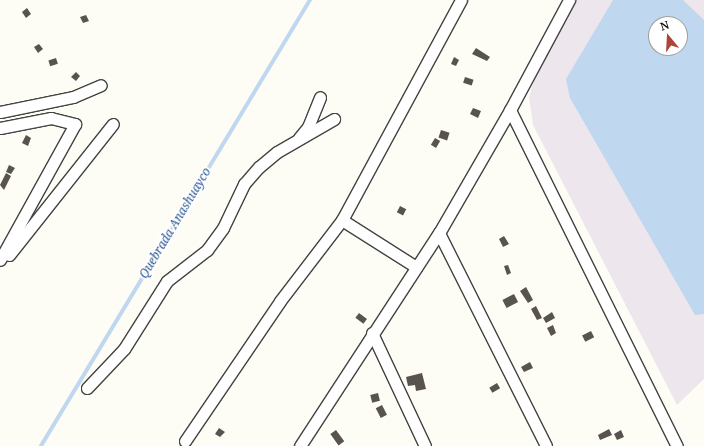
<!DOCTYPE html>
<html>
<head>
<meta charset="utf-8">
<style>
	body { margin:0 }
	#map { position:relative; width:704px; height:446px; overflow:hidden; background:#fefdf5; font-family:"Noto Serif",serif }
	div>[style] { position:absolute }
	[style*='--x'] { left:calc(var(--x)*1px); top:calc(var(--y)*1px); width:calc(var(--w)*1px); rotate:calc(var(--a)*1deg) }
	.industrial>* { inset:0; background:#ede6ed }
	.water>* { inset:0; background:#bfd7ef }
	.stream>* { height:3.5px; margin:-1.75px; padding:0 1.75px; transform-origin:1.75px; border-radius:1.75px; background:#bfd7ef }
	.building>* { inset:0; background:#58534e; transform-origin:0 0 }
	.roads { filter:drop-shadow(1px 0 #434343) drop-shadow(-1px 0 #434343) drop-shadow(0 1px #434343) drop-shadow(0 -1px #434343) }
	.minor>* { height:11px; margin:-5.5px; padding:0 5.5px; transform-origin:5.5px; border-radius:5.5px; background:#fff }
	span { translate:-50% -50%; white-space:nowrap; text-align:center; line-height:1.15; -webkit-text-stroke:4px #fff; paint-order:stroke }
	.water-label { font-size:12px; color:#285694; font-style:italic }
	.north { position:absolute; left:648px; top:16px; width:40px; height:40px; box-sizing:border-box; background:#fff; border:1px solid #9f9f9f; border-radius:50%; rotate:342deg; font-size:11px; font-weight:700; line-height:16px; text-align:center; color:#101010 }
	.north::after { content:''; display:block; margin:auto; width:14px; height:18px; background:#b04338; clip-path:polygon(50% 0,100% 100%,50% 72%,0 100%) }
</style>
</head>
<body>
<div id="map">
	<div class="industrial">
		<i style="clip-path:polygon(evenodd,577px 0,704px 0,704px 379px,677px 405px,533px 125px,529px 97px,535px 77px,577px 0,656px 24px,680px 24px,680px 48px,656px 48px,656px 24px)"></i>
	</div>
	<div class="water">
		<i style="clip-path:polygon(evenodd,613px 0,683px 0,704px 20px,704px 314px,695px 315px,570px 98px,566px 79px,613px 0,656px 24px,680px 24px,680px 48px,656px 48px,656px 24px)"></i>
	</div>
	<div class="stream">
		<i style="--x:41;--y:446;--w:521;--a:-58.9"></i>
	</div>
	<div class="building">
		<i style="clip-path:polygon(27px 8px,31px 14px,26px 18px,22px 12px)"></i>
		<i style="clip-path:polygon(86px 15px,89px 21px,83px 23px,80px 17px)"></i>
		<i style="clip-path:polygon(39px 44px,43px 49px,38px 53px,34px 47px)"></i>
		<i style="clip-path:polygon(476px 48px,490px 57px,487px 61px,472px 54px)"></i>
		<i style="clip-path:polygon(454px 57px,459px 60px,456px 66px,451px 64px)"></i>
		<i style="left:56px;top:58px;width:6px;height:8px;rotate:72deg"></i>
		<i style="clip-path:polygon(76px 72px,80px 76px,76px 81px,71px 77px)"></i>
		<i style="left:465px;top:77px;width:9px;height:6px;rotate:18deg"></i>
		<i style="clip-path:polygon(473px 108px,481px 111px,478px 118px,470px 114px)"></i>
		<i style="left:441px;top:130px;width:9px;height:8px;rotate:18deg"></i>
		<i style="clip-path:polygon(26px 135px,31px 138px,28px 146px,22px 143px)"></i>
		<i style="left:435px;top:138px;width:6px;height:8px;rotate:31deg"></i>
		<i style="clip-path:polygon(9px 165px,15px 168px,11px 174px,6px 172px)"></i>
		<i style="clip-path:polygon(6px 173px,11px 176px,4px 190px,0 185px)"></i>
		<i style="left:400px;top:206px;width:7px;height:7px;rotate:27deg"></i>
		<i style="clip-path:polygon(504px 236px,509px 244px,503px 247px,499px 239px)"></i>
		<i style="clip-path:polygon(508px 265px,511px 273px,507px 275px,504px 266px)"></i>
		<i style="clip-path:polygon(526px 287px,533px 300px,528px 303px,520px 291px)"></i>
		<i style="left:514px;top:294px;width:9px;height:13px;rotate:63deg"></i>
		<i style="clip-path:polygon(536px 306px,542px 318px,537px 320px,531px 309px)"></i>
		<i style="clip-path:polygon(552px 312px,555px 318px,546px 323px,543px 318px)"></i>
		<i style="left:359px;top:313px;width:10px;height:6px;rotate:37deg"></i>
		<i style="clip-path:polygon(553px 325px,556px 333px,551px 336px,547px 328px)"></i>
		<i style="left:591px;top:331px;width:7px;height:10px;rotate:63deg"></i>
		<i style="clip-path:polygon(530px 362px,533px 368px,524px 372px,521px 367px)"></i>
		<i style="clip-path:polygon(422px 373px,426px 389px,416px 391px,415px 385px,408px 386px,406px 377px)"></i>
		<i style="left:497px;top:383px;width:6px;height:9px;rotate:59deg"></i>
		<i style="left:378px;top:393px;width:8px;height:8px;rotate:76deg"></i>
		<i style="left:382px;top:405px;width:11px;height:7px;rotate:63deg"></i>
		<i style="clip-path:polygon(219px 428px,225px 432px,220px 437px,215px 434px)"></i>
		<i style="clip-path:polygon(609px 429px,612px 435px,600px 440px,598px 435px)"></i>
		<i style="left:336px;top:430px;width:14px;height:7px;rotate:54deg"></i>
		<i style="clip-path:polygon(621px 430px,624px 437px,617px 440px,614px 434px)"></i>
	</div>
	<div class="roads">
		<div class="minor">
			<i style="--x:510;--y:110;--w:375;--a:63.6"></i>
			<i style="--x:0;--y:112;--w:75;--a:-11.6"></i>
			<i style="--x:73;--y:97;--w:30;--a:-23"></i>
			<i style="--x:0;--y:128;--w:52;--a:-11.1"></i>
			<i style="--x:51;--y:118;--w:25;--a:14"></i>
			<i style="--x:75;--y:124;--w:155;--a:118.9"></i>
			<i style="--x:299;--y:138;--w:14;--a:-51"></i>
			<i style="--x:308;--y:127;--w:32;--a:-68"></i>
			<i style="--x:342;--y:220;--w:88;--a:32.4"></i>
			<i style="--x:439;--y:233;--w:238;--a:63.3"></i>
			<i style="--x:9;--y:255;--w:167;--a:-51.6"></i>
			<i style="--x:372;--y:333;--w:125;--a:64.9"></i>
			<i style="--x:87;--y:388;--w:54;--a:-46.5"></i>
			<i style="--x:124;--y:349;--w:80;--a:-57.7"></i>
			<i style="--x:167;--y:281;--w:51;--a:-37.8"></i>
			<i style="--x:207;--y:250;--w:27;--a:-54"></i>
			<i style="--x:223;--y:228;--w:49;--a:-64.5"></i>
			<i style="--x:244;--y:184;--w:23;--a:-49"></i>
			<i style="--x:259;--y:167;--w:23;--a:-40"></i>
			<i style="--x:277;--y:152;--w:66;--a:-30.1"></i>
			<i style="--x:185;--y:441;--w:169;--a:-55.8"></i>
			<i style="--x:280;--y:301;--w:102;--a:-52.6"></i>
			<i style="--x:342;--y:220;--w:250;--a:-61.6"></i>
			<i style="--x:300;--y:446;--w:254;--a:-56.9"></i>
			<i style="--x:439;--y:233;--w:142;--a:-60"></i>
			<i style="--x:510;--y:110;--w:125;--a:-61.8"></i>
		</div>
	</div>
	<div class="water-label">
		<span style="left:175px;top:223px;rotate:-59deg">Quebrada Anashuayco</span>
	</div>
	<div class="north">N</div>
</div>
</body>
</html>
